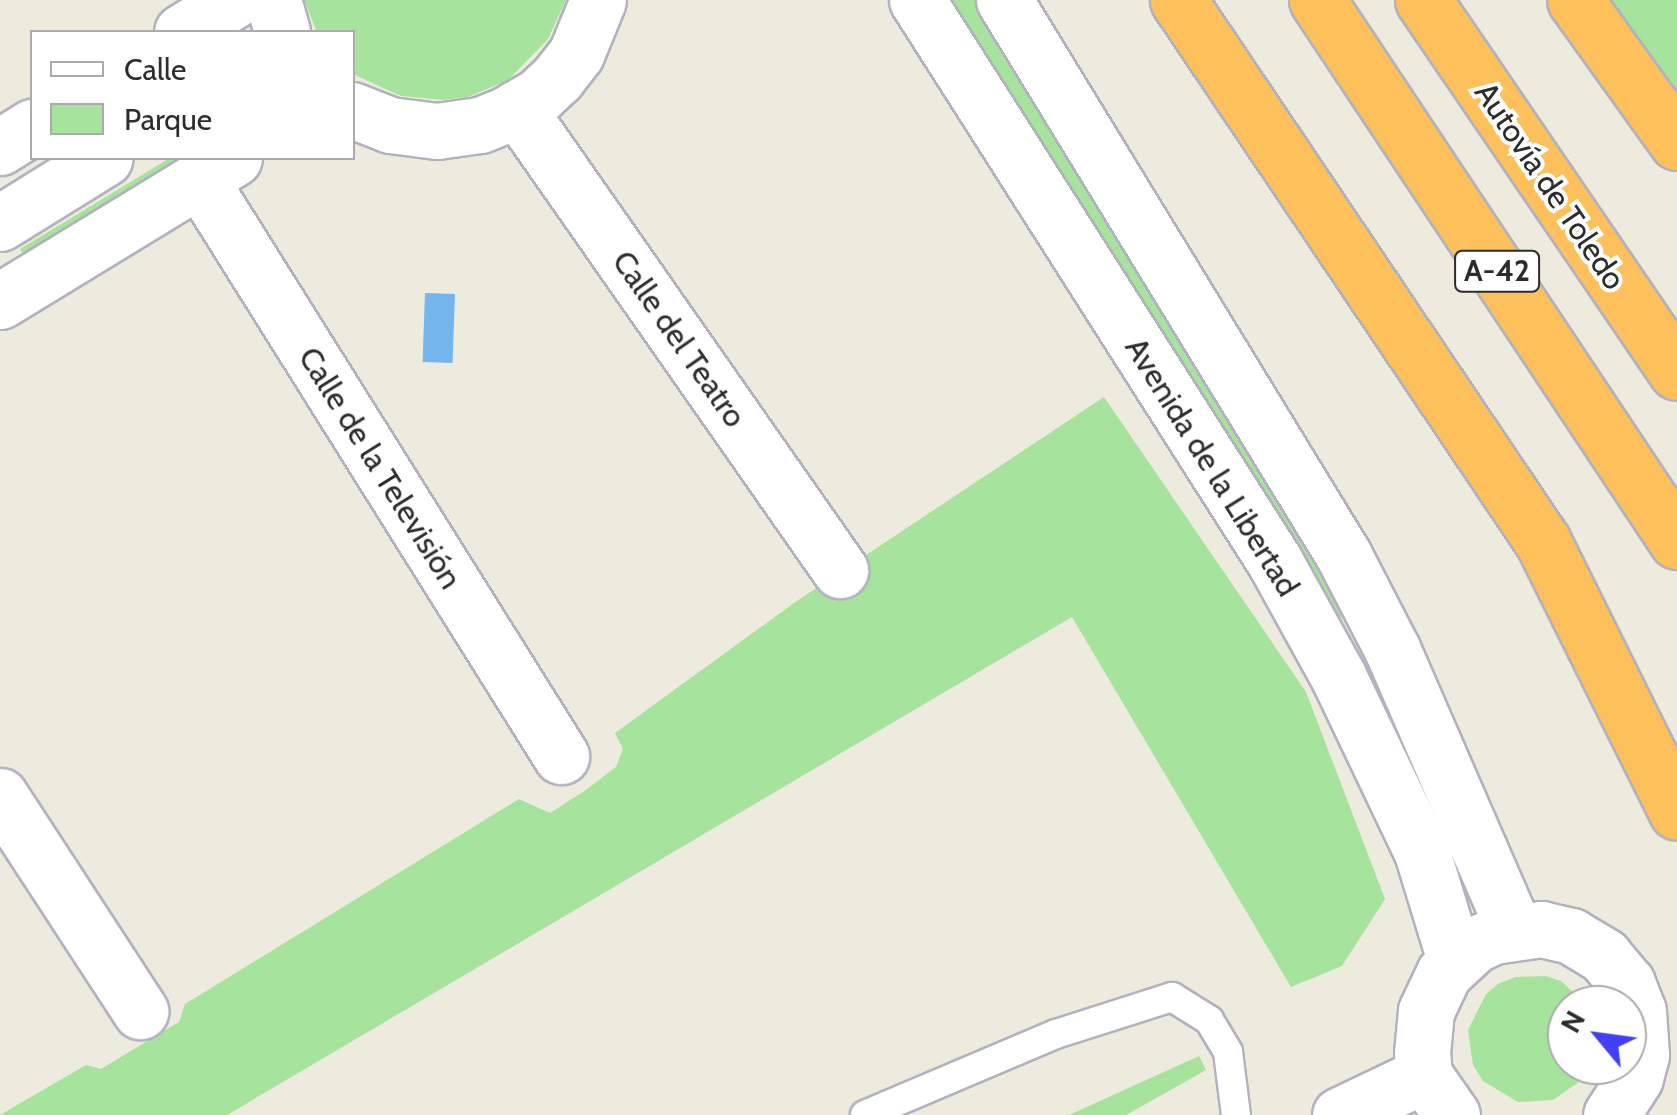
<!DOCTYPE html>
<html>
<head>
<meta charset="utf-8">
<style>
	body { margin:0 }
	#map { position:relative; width:1677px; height:1115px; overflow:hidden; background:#edeade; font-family:Cabin,sans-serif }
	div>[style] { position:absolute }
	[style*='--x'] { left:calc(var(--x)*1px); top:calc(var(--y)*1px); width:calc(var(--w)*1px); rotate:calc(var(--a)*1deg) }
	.green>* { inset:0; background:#a6e39c }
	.water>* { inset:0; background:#73b6ee; transform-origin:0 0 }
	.roads { filter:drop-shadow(2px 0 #b2b2bf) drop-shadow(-2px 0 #b2b2bf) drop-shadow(0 2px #b2b2bf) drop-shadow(0 -2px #b2b2bf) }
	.service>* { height:28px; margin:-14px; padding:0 14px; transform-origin:14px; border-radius:14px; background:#fff }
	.minor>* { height:55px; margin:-27.5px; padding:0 27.5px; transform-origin:27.5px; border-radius:27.5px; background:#fff }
	.tertiary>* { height:55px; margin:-27.5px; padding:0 27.5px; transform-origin:27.5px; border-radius:27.5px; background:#fff }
	.motorway>* { height:55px; margin:-27.5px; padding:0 27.5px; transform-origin:27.5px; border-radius:27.5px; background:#fdc05a }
	span { translate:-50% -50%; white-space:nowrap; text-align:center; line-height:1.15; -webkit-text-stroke:8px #fff; paint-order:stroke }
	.shield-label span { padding:2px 8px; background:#fff; border:2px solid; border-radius:8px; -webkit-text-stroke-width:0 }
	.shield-label { font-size:30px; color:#2c2c2c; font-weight:700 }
	.street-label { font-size:32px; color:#2c2c2c }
	.legend { position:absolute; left:30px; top:30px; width:325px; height:130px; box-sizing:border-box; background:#fff; border:2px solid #ababab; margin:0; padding:12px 18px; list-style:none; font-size:30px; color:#2c2c2c }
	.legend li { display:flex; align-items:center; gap:20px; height:50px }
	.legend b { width:50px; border:2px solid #ababab }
	.north { position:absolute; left:1547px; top:985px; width:100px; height:100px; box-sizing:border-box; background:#fff; border:2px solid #ababab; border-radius:50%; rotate:299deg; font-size:28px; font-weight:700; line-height:40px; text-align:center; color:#2c2c2c }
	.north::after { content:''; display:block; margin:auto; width:35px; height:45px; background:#4140f8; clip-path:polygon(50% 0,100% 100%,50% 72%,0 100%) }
</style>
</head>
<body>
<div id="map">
	<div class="green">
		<i style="clip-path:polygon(304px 0,566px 0,548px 39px,508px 80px,468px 97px,444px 100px,401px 96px,357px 76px,353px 73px,352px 32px,317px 32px)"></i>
		<i style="clip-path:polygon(937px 0,979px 0,1346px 607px,1333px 637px)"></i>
		<i style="clip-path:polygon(1593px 0,1677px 0,1677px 115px)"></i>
		<i style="clip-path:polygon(170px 158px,197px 158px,28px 262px,20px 249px)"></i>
		<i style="clip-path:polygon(1104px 397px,1306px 692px,1385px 899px,1342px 966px,1291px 987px,1072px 617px,227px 1115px,0 1115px,86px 1065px,101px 1069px,179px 1022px,185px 1004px,519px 799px,550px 813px,586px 790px,616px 767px,623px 749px,615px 733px,794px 603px)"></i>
		<i style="clip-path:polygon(1546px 976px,1561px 981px,1587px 1005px,1567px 1005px,1567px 1065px,1591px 1065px,1579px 1082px,1553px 1100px,1518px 1102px,1483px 1081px,1473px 1065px,1468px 1030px,1486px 994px,1498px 984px,1515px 977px)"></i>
		<i style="clip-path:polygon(1199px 1056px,1206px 1070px,1126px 1115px,1069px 1115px)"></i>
	</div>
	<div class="water">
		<i style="left:425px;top:293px;width:30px;height:69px;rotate:2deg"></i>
	</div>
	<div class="roads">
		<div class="service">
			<i style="--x:865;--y:1115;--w:207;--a:-23"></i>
			<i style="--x:1056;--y:1034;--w:122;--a:-17.7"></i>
			<i style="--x:1172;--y:997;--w:44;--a:31.9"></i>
			<i style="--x:1209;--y:1020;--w:37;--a:59"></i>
			<i style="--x:1228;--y:1052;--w:64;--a:82.8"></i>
		</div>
		<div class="minor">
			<i style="--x:182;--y:32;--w:61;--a:-31.6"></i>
			<i style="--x:517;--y:108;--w:564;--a:55.04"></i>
			<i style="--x:0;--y:147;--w:38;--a:-32"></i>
			<i style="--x:200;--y:180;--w:680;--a:57.92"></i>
			<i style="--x:0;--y:301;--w:274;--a:-31.4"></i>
			<i style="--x:0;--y:796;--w:257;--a:56.9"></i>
			<i style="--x:1340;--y:1115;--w:93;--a:-25.5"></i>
			<i style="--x:1452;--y:1115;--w:49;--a:-125"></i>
			<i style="--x:1424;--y:1075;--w:22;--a:-95"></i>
			<i style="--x:1422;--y:1053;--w:42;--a:-84.6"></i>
			<i style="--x:1426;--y:1011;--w:42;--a:-64.7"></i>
			<i style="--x:1444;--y:973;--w:41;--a:-43"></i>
			<i style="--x:1474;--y:945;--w:21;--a:-25"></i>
			<i style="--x:1493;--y:936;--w:49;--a:-8.3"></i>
			<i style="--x:1541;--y:929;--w:31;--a:13"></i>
			<i style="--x:1571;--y:936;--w:39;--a:31"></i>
			<i style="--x:1604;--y:956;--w:35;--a:50"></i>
			<i style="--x:1627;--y:983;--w:30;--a:69"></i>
			<i style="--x:1638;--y:1011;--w:44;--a:86.1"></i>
			<i style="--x:1641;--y:1055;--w:24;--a:105"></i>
			<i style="--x:1635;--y:1078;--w:44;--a:123"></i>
		</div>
		<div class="tertiary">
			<i style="--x:273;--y:0;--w:33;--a:74"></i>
			<i style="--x:917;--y:0;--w:666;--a:57.5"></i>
			<i style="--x:1275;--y:562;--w:130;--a:61.1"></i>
			<i style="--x:1338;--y:676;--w:195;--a:64.5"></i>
			<i style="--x:1422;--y:852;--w:113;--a:73"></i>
			<i style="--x:1004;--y:0;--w:652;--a:58.55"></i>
			<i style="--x:1344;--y:556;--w:105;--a:62.7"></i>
			<i style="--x:1392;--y:649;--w:306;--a:66.5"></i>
			<i style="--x:352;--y:110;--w:41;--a:21.5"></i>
			<i style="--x:390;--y:125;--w:47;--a:7.3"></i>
			<i style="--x:437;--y:131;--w:43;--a:-7.9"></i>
			<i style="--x:480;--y:125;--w:27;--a:-22"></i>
			<i style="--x:505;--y:115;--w:39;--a:-30"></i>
			<i style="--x:539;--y:95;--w:26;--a:-43"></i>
			<i style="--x:558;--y:77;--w:29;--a:-52"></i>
			<i style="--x:576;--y:54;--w:58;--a:-67.8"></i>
			<i style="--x:0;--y:223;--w:123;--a:-31.8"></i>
		</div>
		<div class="motorway">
			<i style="--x:1178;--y:0;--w:653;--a:56.04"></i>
			<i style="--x:1543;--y:542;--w:301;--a:63.6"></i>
			<i style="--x:1317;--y:0;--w:650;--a:56.36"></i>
			<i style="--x:1423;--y:0;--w:450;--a:55.7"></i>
			<i style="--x:1575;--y:0;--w:175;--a:54.3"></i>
		</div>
	</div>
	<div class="shield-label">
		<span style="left:1497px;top:271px">A-42</span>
	</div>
	<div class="street-label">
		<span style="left:1550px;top:186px;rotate:56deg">Autovía de Toledo</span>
		<span style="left:679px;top:339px;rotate:55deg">Calle del Teatro</span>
		<span style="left:1212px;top:467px;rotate:58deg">Avenida de la Libertad</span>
		<span style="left:380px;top:468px;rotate:58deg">Calle de la Televisión</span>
	</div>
	<ul class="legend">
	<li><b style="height:12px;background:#fff"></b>Calle</li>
	<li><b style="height:28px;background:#a6e39c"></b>Parque</li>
	</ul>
	<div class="north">N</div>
</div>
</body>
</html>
